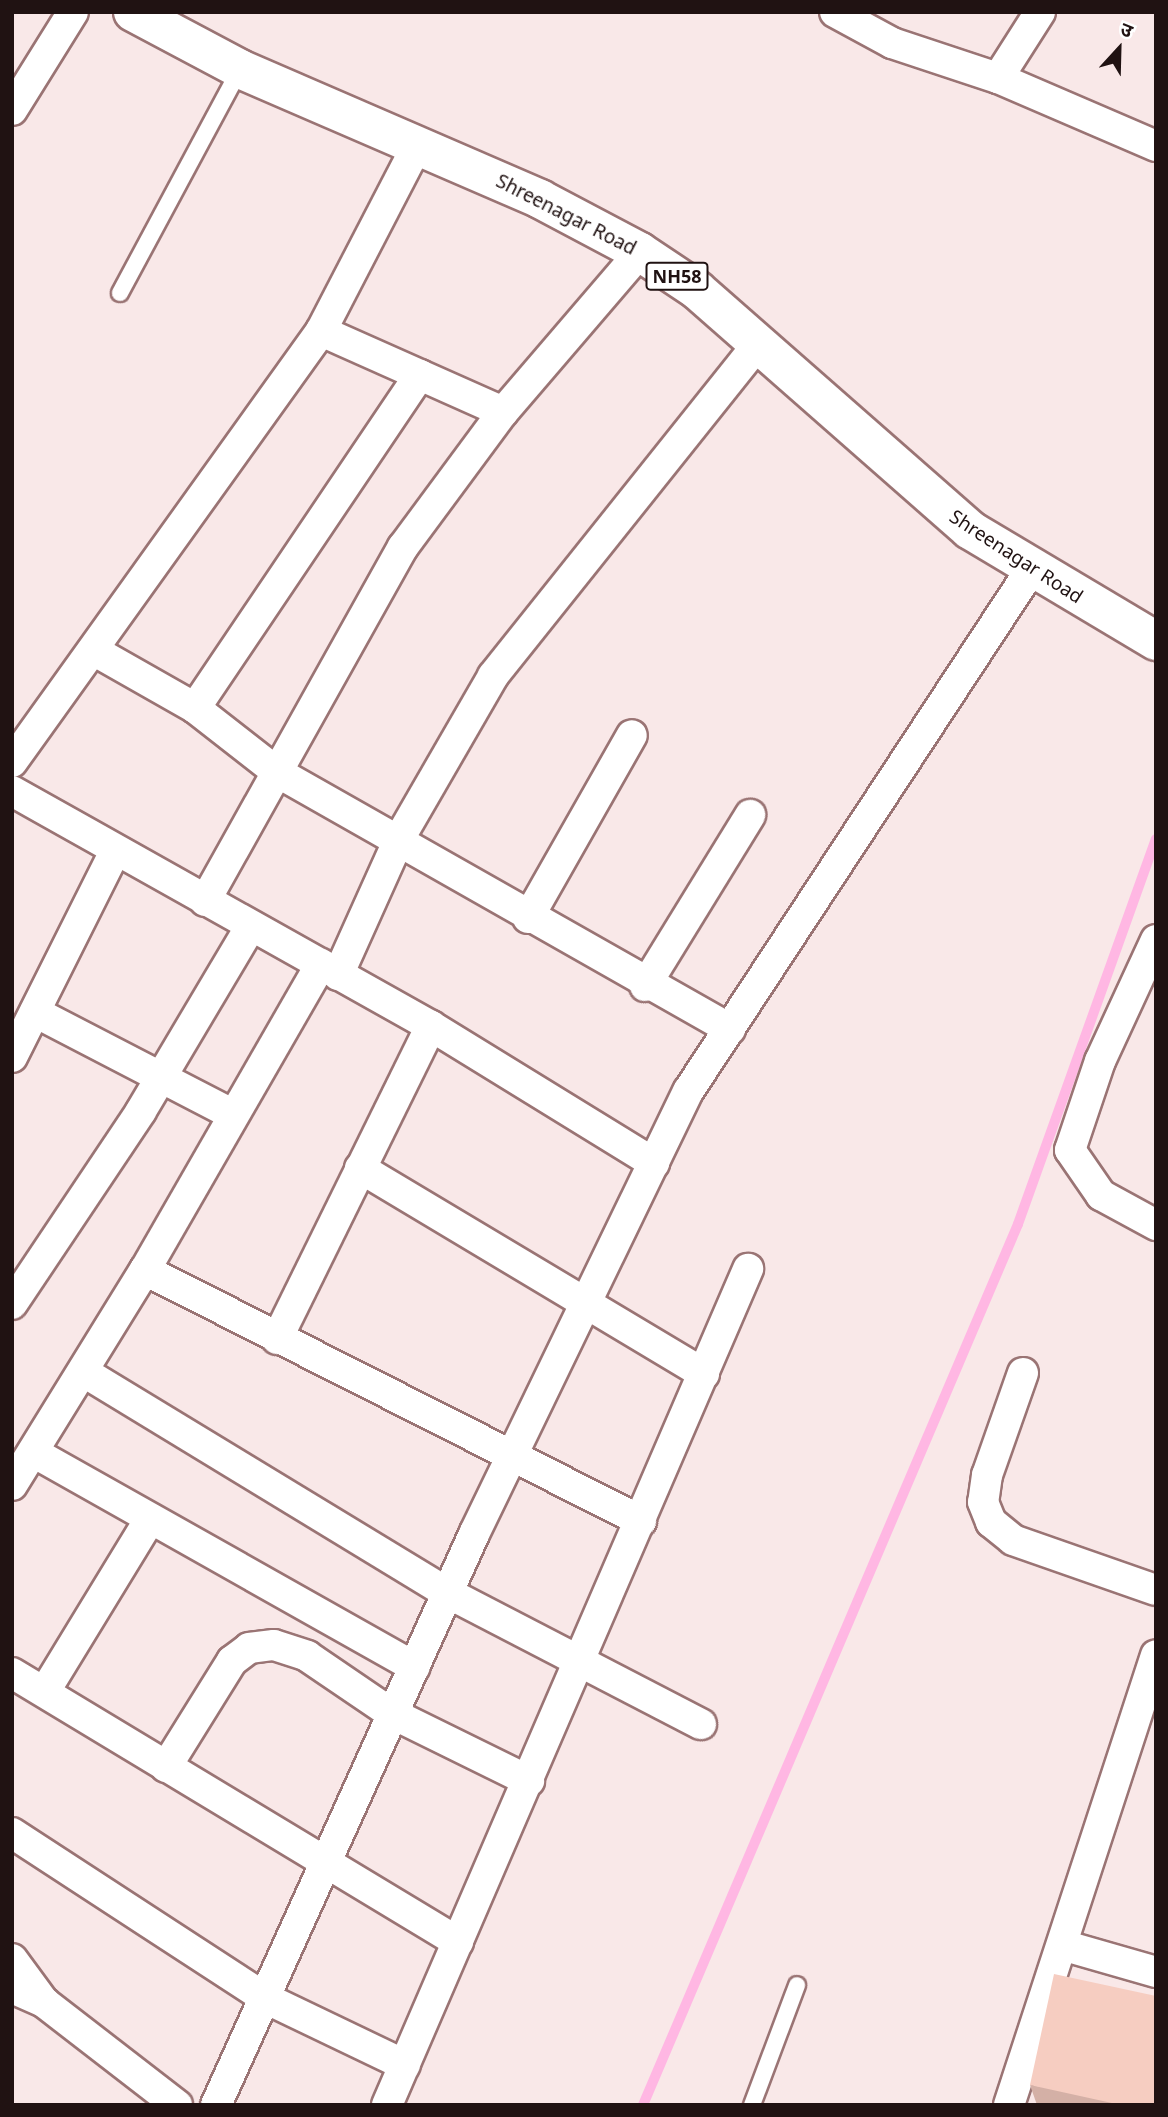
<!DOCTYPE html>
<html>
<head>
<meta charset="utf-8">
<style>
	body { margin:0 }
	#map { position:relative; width:1168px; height:2117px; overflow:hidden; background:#f9e8e8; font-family:"Noto Sans","Noto Sans Devanagari",sans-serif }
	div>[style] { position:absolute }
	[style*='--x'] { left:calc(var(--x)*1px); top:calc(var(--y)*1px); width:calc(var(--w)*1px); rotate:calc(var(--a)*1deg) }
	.stream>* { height:10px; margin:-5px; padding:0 5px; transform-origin:5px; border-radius:5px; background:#ffb7e3 }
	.roads { filter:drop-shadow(2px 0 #9a7474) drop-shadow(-2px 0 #9a7474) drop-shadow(0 2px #9a7474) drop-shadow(0 -2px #9a7474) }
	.service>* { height:16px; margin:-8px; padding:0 8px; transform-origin:8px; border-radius:8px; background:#fff }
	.minor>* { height:30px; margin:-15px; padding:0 15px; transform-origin:15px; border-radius:15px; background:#fff }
	.trunk>* { height:38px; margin:-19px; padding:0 19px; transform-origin:19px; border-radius:19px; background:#fff }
	.wall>* { inset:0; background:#d4b0a6 }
	.building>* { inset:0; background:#f6cdc1 }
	span { translate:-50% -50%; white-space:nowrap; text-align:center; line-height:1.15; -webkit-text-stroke:5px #fff; paint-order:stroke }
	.shield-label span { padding:2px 5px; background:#fff; border:2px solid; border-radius:5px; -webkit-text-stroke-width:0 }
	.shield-label { font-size:18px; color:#201212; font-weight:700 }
	.street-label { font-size:19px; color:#201212 }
	.frame { position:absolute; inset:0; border:14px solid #201212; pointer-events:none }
	.north { position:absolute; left:1084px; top:14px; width:70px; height:70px; -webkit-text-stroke:5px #fff; paint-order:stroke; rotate:22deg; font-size:19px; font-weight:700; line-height:28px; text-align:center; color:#201212 }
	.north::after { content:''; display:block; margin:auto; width:24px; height:32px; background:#201212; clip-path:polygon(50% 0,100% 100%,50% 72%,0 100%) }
</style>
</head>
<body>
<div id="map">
	<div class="stream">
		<i style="--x:643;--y:2105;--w:957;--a:-66.94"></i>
		<i style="--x:1018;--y:1224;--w:409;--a:-70.3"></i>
	</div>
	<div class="roads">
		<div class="service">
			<i style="--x:120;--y:293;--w:254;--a:-61.8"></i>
			<i style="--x:752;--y:2105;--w:128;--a:-69.4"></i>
		</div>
		<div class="minor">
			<i style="--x:835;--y:12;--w:65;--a:28.5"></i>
			<i style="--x:892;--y:43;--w:112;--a:18.3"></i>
			<i style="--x:998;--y:78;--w:172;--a:23.3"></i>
			<i style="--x:998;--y:78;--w:78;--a:-57.5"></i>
			<i style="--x:12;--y:110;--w:115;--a:-58.1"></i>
			<i style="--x:321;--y:331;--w:199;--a:24"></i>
			<i style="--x:93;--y:650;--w:117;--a:29.6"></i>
			<i style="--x:195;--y:708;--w:104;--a:38"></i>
			<i style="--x:277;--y:772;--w:521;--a:29.57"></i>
			<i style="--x:195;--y:708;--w:402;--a:-56"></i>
			<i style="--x:12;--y:762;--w:530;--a:-54.36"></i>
			<i style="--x:321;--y:331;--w:211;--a:-62.6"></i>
			<i style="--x:12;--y:791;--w:480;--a:29.3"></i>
			<i style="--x:431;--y:1026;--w:262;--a:31.6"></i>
			<i style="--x:205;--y:901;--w:406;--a:-60.8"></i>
			<i style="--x:403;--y:547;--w:168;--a:-53.5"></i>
			<i style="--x:503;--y:412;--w:211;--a:-49.4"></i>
			<i style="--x:528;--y:918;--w:210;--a:-60.4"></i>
			<i style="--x:1156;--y:940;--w:133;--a:114.8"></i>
			<i style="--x:1100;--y:1061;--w:94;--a:108.6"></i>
			<i style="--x:1070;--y:1150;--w:55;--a:55.4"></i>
			<i style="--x:1101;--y:1195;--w:63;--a:28.6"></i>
			<i style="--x:338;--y:975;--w:149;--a:-65.8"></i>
			<i style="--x:399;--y:839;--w:188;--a:-60"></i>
			<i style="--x:493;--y:676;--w:426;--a:-51.4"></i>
			<i style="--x:645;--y:986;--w:201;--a:-58.4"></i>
			<i style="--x:35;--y:1012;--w:222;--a:27.4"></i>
			<i style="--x:12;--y:1057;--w:228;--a:-63.4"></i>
			<i style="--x:360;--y:1168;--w:401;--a:30.9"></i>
			<i style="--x:145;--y:1270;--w:556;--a:26.84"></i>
			<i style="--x:12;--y:1304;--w:232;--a:-56.2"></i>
			<i style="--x:141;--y:1111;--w:212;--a:-59.3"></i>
			<i style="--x:277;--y:1339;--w:349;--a:-63.8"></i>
			<i style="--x:84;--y:1372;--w:426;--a:31.3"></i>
			<i style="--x:448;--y:1593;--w:285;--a:27.4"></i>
			<i style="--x:1023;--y:1373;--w:108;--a:109.4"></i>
			<i style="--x:987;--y:1475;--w:27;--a:98"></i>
			<i style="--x:983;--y:1502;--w:22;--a:68"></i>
			<i style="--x:991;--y:1522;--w:28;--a:39"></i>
			<i style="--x:1013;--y:1540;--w:151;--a:19.3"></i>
			<i style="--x:33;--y:1452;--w:438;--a:29.4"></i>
			<i style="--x:12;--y:1485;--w:253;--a:-58.3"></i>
			<i style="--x:145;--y:1270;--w:353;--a:-60.1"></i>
			<i style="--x:12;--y:1673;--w:521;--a:31.1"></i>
			<i style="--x:45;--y:1691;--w:202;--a:-58.6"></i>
			<i style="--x:166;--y:1767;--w:125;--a:-58.1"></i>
			<i style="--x:232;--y:1661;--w:21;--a:-37"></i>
			<i style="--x:249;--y:1648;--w:25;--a:-7"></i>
			<i style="--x:274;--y:1645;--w:35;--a:18"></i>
			<i style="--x:307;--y:1656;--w:102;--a:34.2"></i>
			<i style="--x:391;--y:1713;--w:154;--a:26.2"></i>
			<i style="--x:12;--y:1833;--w:302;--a:33.1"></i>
			<i style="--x:265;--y:1998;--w:155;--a:25.6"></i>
			<i style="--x:1062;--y:1945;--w:98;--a:16"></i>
			<i style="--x:12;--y:1959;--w:52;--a:53.6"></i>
			<i style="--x:12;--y:1988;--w:36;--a:24"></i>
			<i style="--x:45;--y:2003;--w:167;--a:37.7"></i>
			<i style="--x:216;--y:2105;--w:627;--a:-65.68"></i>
			<i style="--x:474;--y:1534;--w:493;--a:-64.2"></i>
			<i style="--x:689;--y:1090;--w:621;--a:-56.69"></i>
			<i style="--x:387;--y:2105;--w:911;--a:-66.64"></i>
			<i style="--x:1009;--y:2105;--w:473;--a:-71.9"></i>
		</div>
		<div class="trunk">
			<i style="--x:133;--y:12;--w:121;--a:28"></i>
			<i style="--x:240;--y:69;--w:327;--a:23.4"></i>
			<i style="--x:540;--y:199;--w:113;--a:27.9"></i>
			<i style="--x:640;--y:252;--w:69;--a:33.7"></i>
			<i style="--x:697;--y:290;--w:363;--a:41.3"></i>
			<i style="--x:970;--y:530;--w:217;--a:30.8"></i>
		</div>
	</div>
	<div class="wall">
		<i style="clip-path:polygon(1030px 2085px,1156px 2105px,1037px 2105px)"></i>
	</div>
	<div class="building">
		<i style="clip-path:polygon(1054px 1974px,1156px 1996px,1156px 2105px,1121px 2105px,1030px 2085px)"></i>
	</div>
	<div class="shield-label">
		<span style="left:677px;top:276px">NH58</span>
	</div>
	<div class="street-label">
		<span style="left:566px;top:215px;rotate:27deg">Shreenagar Road</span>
		<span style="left:1016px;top:557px;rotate:33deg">Shreenagar Road</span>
	</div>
	<div class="frame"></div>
	<div class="north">उ</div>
</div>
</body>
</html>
